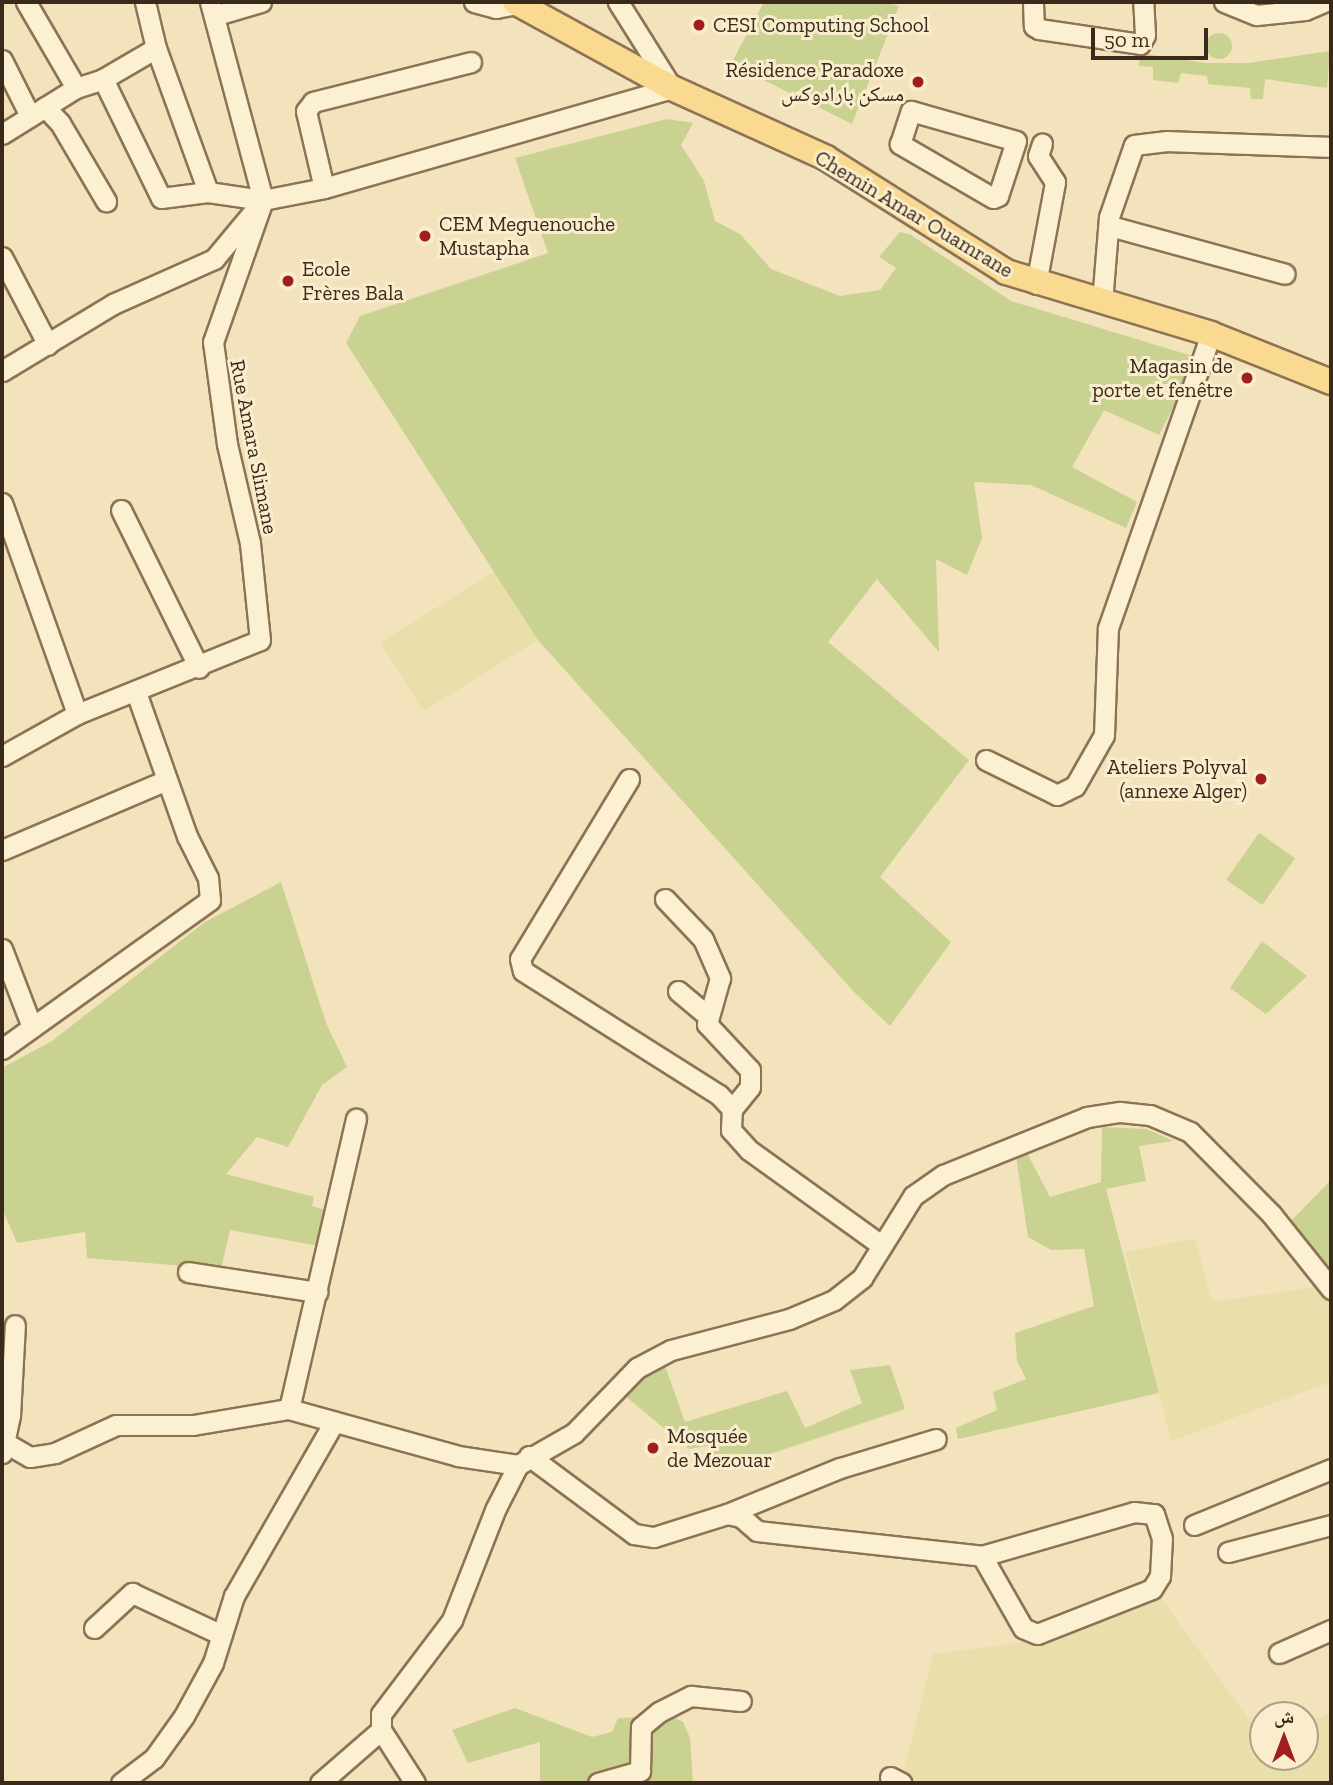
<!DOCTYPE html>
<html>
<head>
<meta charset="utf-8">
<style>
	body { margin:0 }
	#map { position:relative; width:1333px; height:1785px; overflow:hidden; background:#f2e3bd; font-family:"Zilla Slab","Noto Naskh Arabic",serif }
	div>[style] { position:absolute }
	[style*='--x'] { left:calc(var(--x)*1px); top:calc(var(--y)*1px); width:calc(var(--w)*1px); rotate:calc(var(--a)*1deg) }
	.farmland>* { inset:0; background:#e9dfaa; transform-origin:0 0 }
	.green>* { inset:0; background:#c9d290; transform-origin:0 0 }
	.round { border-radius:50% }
	.roads { filter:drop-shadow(2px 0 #8d7354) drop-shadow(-2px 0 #8d7354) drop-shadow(0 2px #8d7354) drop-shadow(0 -2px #8d7354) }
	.minor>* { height:19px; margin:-9.5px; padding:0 9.5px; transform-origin:9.5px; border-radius:9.5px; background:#fcf0d2 }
	.major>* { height:24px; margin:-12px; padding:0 12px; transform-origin:12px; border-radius:12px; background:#fada90 }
	.dots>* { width:19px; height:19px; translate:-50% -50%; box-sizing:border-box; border:4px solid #f9edce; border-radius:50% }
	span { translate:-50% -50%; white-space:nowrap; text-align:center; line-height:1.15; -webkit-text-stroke:6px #f9edce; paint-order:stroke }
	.poi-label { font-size:21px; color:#3a2a1b }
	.left { translate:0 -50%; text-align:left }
	.right { translate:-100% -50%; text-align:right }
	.street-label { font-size:21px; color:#3a2a1b }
	.frame { position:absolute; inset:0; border:4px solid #3a2a1b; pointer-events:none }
	.north { position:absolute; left:1249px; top:1701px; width:70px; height:70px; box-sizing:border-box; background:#f9edce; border:2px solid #ad9f86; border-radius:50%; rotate:0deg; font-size:19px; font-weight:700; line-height:28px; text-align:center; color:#3a2a1b }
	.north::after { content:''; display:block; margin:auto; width:24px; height:32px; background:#a21e1e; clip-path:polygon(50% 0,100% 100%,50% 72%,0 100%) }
	.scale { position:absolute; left:1091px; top:28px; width:117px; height:32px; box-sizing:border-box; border:4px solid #3a2a1b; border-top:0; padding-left:9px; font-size:21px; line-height:24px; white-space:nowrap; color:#3a2a1b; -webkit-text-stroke:5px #f9edce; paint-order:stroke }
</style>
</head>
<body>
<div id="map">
	<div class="farmland">
		<i style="left:495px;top:571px;width:81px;height:135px;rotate:58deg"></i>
		<i style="clip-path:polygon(1195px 1238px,1212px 1302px,1315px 1287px,1331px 1305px,1331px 1382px,1171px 1441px,1125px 1252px)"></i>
		<i style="clip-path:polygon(1154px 1588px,1263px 1739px,1263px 1757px,1305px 1757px,1305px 1723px,1331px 1713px,1331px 1783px,920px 1783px,904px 1771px,933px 1654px,1048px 1639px)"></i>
	</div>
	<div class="green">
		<i style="clip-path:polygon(764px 2px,885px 2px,899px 6px,852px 124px,731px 64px)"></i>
		<i class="round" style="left:1206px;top:33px;width:26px;height:26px"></i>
		<i style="clip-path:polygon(1330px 51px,1327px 88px,1265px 79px,1263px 99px,1251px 99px,1250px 88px,1208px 84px,1207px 76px,1181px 73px,1178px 83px,1153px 80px,1153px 67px,1139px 66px,1140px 53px,1206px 63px,1248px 63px)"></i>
		<i style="clip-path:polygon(667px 119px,693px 123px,681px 145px,704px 181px,715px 221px,740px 234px,771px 269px,840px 296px,880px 290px,896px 268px,879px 257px,900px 232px,911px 235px,1011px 301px,1199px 358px,1159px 435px,1104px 410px,1072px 467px,1137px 502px,1126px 528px,1031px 485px,974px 482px,982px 538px,967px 575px,936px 559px,939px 652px,877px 579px,828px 642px,969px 760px,880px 877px,951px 942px,890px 1026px,854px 992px,538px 640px,346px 343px,360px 316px,548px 253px,515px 158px)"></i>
		<i style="left:1259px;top:833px;width:44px;height:57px;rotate:35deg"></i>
		<i style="clip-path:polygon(281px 882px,326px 1023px,347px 1067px,322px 1085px,288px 1147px,257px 1137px,226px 1174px,314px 1197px,312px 1206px,332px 1212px,325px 1247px,230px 1230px,221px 1269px,87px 1258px,85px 1232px,17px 1243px,2px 1208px,2px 1068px,52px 1041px,205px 922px)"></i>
		<i style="clip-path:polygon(1262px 941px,1307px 976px,1266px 1014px,1230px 988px)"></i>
		<i style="clip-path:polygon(1102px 1127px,1147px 1129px,1173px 1141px,1139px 1146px,1146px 1181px,1106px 1189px,1159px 1393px,958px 1439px,956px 1428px,997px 1410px,993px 1392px,1026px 1379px,1017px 1361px,1015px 1333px,1094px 1306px,1084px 1249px,1051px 1250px,1028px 1237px,1016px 1156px,1027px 1153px,1050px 1197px,1101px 1182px)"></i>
		<i style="clip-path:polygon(1331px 1180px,1331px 1275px,1288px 1224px)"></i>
		<i style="clip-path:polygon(664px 1363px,685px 1422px,787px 1391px,805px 1428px,862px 1403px,850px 1370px,890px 1365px,905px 1409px,718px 1471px,707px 1446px,689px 1449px,624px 1395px,641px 1375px)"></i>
		<i style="clip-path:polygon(515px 1708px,592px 1737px,612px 1732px,618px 1718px,671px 1716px,683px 1722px,690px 1738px,693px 1783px,540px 1783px,540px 1742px,468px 1763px,452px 1730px)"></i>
	</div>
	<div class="roads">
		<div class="minor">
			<i style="--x:26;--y:2;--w:99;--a:59.8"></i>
			<i style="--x:145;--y:2;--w:47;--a:76.6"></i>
			<i style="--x:156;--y:48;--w:153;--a:70.1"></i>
			<i style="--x:210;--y:2;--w:205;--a:75"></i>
			<i style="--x:474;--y:2;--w:23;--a:15"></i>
			<i style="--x:496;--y:8;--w:20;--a:-11"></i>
			<i style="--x:1033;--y:2;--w:24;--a:88"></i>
			<i style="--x:1034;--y:26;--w:6;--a:31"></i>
			<i style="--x:1039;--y:29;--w:102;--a:8.4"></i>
			<i style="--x:1140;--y:44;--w:10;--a:-61"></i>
			<i style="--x:1145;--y:35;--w:33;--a:-93"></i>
			<i style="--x:1224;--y:2;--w:35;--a:22"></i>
			<i style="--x:1257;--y:15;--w:48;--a:-5.9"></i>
			<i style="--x:1305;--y:10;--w:21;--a:-23"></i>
			<i style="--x:217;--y:15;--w:46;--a:-16.5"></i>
			<i style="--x:2;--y:60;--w:63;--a:63.4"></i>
			<i style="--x:103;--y:79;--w:132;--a:64"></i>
			<i style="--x:161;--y:198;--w:47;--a:-7.3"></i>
			<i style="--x:208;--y:192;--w:56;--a:8.3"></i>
			<i style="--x:45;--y:107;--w:22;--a:47"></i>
			<i style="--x:60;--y:123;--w:91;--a:59.5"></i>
			<i style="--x:911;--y:111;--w:109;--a:15.9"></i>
			<i style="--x:1016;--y:141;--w:58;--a:108.1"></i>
			<i style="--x:998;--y:196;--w:5;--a:158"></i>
			<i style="--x:993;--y:198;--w:108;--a:-149.9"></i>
			<i style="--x:900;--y:144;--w:35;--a:-72"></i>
			<i style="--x:2;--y:134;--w:87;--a:-31.9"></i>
			<i style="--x:76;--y:88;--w:28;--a:-18"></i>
			<i style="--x:103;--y:79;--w:61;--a:-30.3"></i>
			<i style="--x:324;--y:188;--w:79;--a:-103.2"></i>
			<i style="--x:306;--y:111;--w:11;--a:-52"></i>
			<i style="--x:313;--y:102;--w:163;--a:-14.2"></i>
			<i style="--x:1110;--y:226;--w:181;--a:15.3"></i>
			<i style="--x:2;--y:257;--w:99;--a:62.4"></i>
			<i style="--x:1036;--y:284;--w:104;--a:-79.4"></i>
			<i style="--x:1055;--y:182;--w:31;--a:-123"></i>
			<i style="--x:1038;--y:156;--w:13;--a:-72"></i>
			<i style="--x:1102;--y:302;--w:85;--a:-85.3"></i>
			<i style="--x:1109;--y:217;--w:76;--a:-70.9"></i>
			<i style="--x:1134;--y:145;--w:33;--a:-7"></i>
			<i style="--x:1167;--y:141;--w:164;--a:2.1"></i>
			<i style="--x:2;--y:371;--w:130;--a:-31.1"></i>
			<i style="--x:113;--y:304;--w:111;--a:-24"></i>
			<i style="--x:214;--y:259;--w:62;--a:-50.2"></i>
			<i style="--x:2;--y:503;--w:224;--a:70.4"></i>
			<i style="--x:121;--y:510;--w:176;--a:63.7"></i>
			<i style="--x:2;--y:756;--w:86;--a:-29.2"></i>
			<i style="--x:77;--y:714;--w:197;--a:-22"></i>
			<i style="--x:260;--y:640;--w:98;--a:-95.9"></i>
			<i style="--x:250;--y:543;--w:102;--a:-103.1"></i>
			<i style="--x:227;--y:444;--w:103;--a:-97.8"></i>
			<i style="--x:213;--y:342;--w:151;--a:-70.6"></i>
			<i style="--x:263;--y:200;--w:62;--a:-11.1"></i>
			<i style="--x:324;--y:188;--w:362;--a:-16"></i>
			<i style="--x:672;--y:88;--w:102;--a:-122.1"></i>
			<i style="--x:986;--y:760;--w:79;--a:26.2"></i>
			<i style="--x:1057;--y:795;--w:20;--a:-27"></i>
			<i style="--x:1075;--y:786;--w:59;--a:-60.4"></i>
			<i style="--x:1104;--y:735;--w:107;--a:-87.9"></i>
			<i style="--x:1108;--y:628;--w:312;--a:-70.7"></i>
			<i style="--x:629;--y:779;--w:210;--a:121.2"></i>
			<i style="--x:520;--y:959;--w:12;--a:76"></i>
			<i style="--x:523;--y:971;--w:232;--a:32.3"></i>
			<i style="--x:719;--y:1095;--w:19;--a:47"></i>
			<i style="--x:732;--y:1109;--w:21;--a:93"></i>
			<i style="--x:731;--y:1130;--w:27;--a:48"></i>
			<i style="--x:749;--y:1150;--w:163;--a:35.7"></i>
			<i style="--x:2;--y:850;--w:179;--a:-23"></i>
			<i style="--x:665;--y:899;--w:55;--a:46.5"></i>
			<i style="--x:703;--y:939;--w:43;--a:66.4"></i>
			<i style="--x:720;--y:978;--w:48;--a:105.8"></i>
			<i style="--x:707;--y:1024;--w:63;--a:46.9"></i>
			<i style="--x:750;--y:1070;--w:17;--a:90"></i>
			<i style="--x:750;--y:1087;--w:28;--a:129"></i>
			<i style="--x:2;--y:949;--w:84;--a:69"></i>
			<i style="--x:678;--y:991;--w:39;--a:40"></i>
			<i style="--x:2;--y:1049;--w:256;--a:-35.6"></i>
			<i style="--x:210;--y:900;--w:22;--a:-95"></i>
			<i style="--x:208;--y:878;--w:47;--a:-116.6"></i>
			<i style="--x:187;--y:836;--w:153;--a:-109.5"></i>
			<i style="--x:188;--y:1272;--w:131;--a:8.8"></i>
			<i style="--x:289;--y:1409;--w:298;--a:-77"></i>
			<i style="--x:2;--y:1441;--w:32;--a:30"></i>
			<i style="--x:30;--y:1457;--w:25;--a:-9"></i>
			<i style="--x:55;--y:1453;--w:67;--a:-24.7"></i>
			<i style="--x:116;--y:1425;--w:77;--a:0"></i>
			<i style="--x:193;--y:1425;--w:97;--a:-9.5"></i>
			<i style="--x:289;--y:1409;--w:175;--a:15.5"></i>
			<i style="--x:458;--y:1456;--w:61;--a:8.5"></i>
			<i style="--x:518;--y:1465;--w:64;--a:-29.7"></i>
			<i style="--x:574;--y:1433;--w:91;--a:-45.9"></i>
			<i style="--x:637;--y:1368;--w:38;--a:-28"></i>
			<i style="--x:671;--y:1350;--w:122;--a:-14.7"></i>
			<i style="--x:789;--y:1319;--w:49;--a:-22.9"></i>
			<i style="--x:834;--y:1300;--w:36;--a:-38"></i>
			<i style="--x:862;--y:1278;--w:97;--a:-58.1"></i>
			<i style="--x:913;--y:1196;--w:37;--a:-35"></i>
			<i style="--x:943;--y:1175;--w:155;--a:-21.9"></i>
			<i style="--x:1087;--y:1117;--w:33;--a:-9"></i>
			<i style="--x:1120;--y:1112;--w:30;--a:6"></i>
			<i style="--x:1150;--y:1115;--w:43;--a:23"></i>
			<i style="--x:1190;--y:1132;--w:117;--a:45.3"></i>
			<i style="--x:1272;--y:1215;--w:95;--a:51.4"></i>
			<i style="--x:2;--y:1453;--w:38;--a:-78"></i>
			<i style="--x:10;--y:1416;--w:91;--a:-86.9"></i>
			<i style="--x:529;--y:1456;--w:131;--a:36.6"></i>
			<i style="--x:634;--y:1534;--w:20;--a:9"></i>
			<i style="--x:654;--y:1537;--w:77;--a:-17.5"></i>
			<i style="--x:727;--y:1514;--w:14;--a:12"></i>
			<i style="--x:741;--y:1517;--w:21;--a:41"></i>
			<i style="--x:757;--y:1531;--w:226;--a:6.3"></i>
			<i style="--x:982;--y:1556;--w:158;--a:-16.1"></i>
			<i style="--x:1134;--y:1512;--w:20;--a:6"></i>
			<i style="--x:1154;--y:1514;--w:25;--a:72"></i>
			<i style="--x:1162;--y:1538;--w:38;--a:93"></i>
			<i style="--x:1160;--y:1576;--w:15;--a:122"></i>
			<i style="--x:1152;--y:1589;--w:123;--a:158.6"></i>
			<i style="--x:1037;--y:1634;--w:15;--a:-157"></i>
			<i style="--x:1023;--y:1628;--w:83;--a:-119.7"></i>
			<i style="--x:727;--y:1514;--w:122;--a:-22.2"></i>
			<i style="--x:840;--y:1468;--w:100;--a:-16.8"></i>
			<i style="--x:1194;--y:1525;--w:148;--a:-22.2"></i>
			<i style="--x:1228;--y:1552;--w:106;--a:-14.7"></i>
			<i style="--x:94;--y:1628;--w:52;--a:-42.6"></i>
			<i style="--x:132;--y:1593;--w:99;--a:25"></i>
			<i style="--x:1279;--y:1653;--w:57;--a:-23.9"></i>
			<i style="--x:890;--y:1777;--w:13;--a:27"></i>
			<i style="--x:121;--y:1783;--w:41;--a:-37.1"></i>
			<i style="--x:154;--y:1758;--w:52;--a:-54.5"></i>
			<i style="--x:184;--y:1716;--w:60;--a:-61.3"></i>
			<i style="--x:213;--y:1663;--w:70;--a:-72.6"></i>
			<i style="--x:234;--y:1596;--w:201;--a:-60.1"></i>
			<i style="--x:320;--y:1783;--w:81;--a:-41"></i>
			<i style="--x:415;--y:1783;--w:63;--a:-122.7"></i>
			<i style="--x:381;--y:1730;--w:16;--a:-90"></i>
			<i style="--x:381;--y:1714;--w:118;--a:-52.9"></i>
			<i style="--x:452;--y:1620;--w:120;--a:-68.6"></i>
			<i style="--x:496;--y:1508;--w:48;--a:-62.9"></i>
			<i style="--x:598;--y:1783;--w:44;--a:-15.9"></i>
			<i style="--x:640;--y:1771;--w:44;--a:-88.7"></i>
			<i style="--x:641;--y:1727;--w:23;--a:-40"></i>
			<i style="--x:659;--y:1712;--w:36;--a:-27"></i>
			<i style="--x:691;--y:1696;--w:50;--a:5.7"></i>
		</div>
		<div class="major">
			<i style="--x:515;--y:2;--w:179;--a:28.7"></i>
			<i style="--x:672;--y:88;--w:169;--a:24.4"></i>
			<i style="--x:826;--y:158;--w:213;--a:32.3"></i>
			<i style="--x:1006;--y:272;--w:214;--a:16.8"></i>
			<i style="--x:1211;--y:334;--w:129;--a:21.8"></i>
		</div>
	</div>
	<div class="dots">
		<i style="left:699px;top:25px;background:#a21e1e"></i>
		<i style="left:918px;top:82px;background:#a21e1e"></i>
		<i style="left:425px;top:236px;background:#a21e1e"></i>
		<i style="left:288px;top:281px;background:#a21e1e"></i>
		<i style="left:1247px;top:378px;background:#a21e1e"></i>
		<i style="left:1261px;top:779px;background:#a21e1e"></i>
		<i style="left:653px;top:1448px;background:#a21e1e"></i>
	</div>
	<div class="poi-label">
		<span class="left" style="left:713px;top:25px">CESI Computing School</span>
		<span class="right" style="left:904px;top:82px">Résidence Paradoxe<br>مسكن بارادوكس</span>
		<span class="left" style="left:439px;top:236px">CEM Meguenouche<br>Mustapha</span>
		<span class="left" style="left:302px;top:281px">Ecole<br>Frères Bala</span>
		<span class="right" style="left:1233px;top:378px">Magasin de<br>porte et fenêtre</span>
		<span class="right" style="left:1247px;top:779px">Ateliers Polyval<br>(annexe Alger)</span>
		<span class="left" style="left:667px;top:1448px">Mosquée<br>de Mezouar</span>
	</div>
	<div class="street-label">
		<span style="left:914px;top:214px;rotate:31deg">Chemin Amar Ouamrane</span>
		<span style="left:254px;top:447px;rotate:79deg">Rue Amara Slimane</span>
	</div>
	<div class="frame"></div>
	<div class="north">ش</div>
	<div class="scale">50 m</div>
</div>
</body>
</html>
